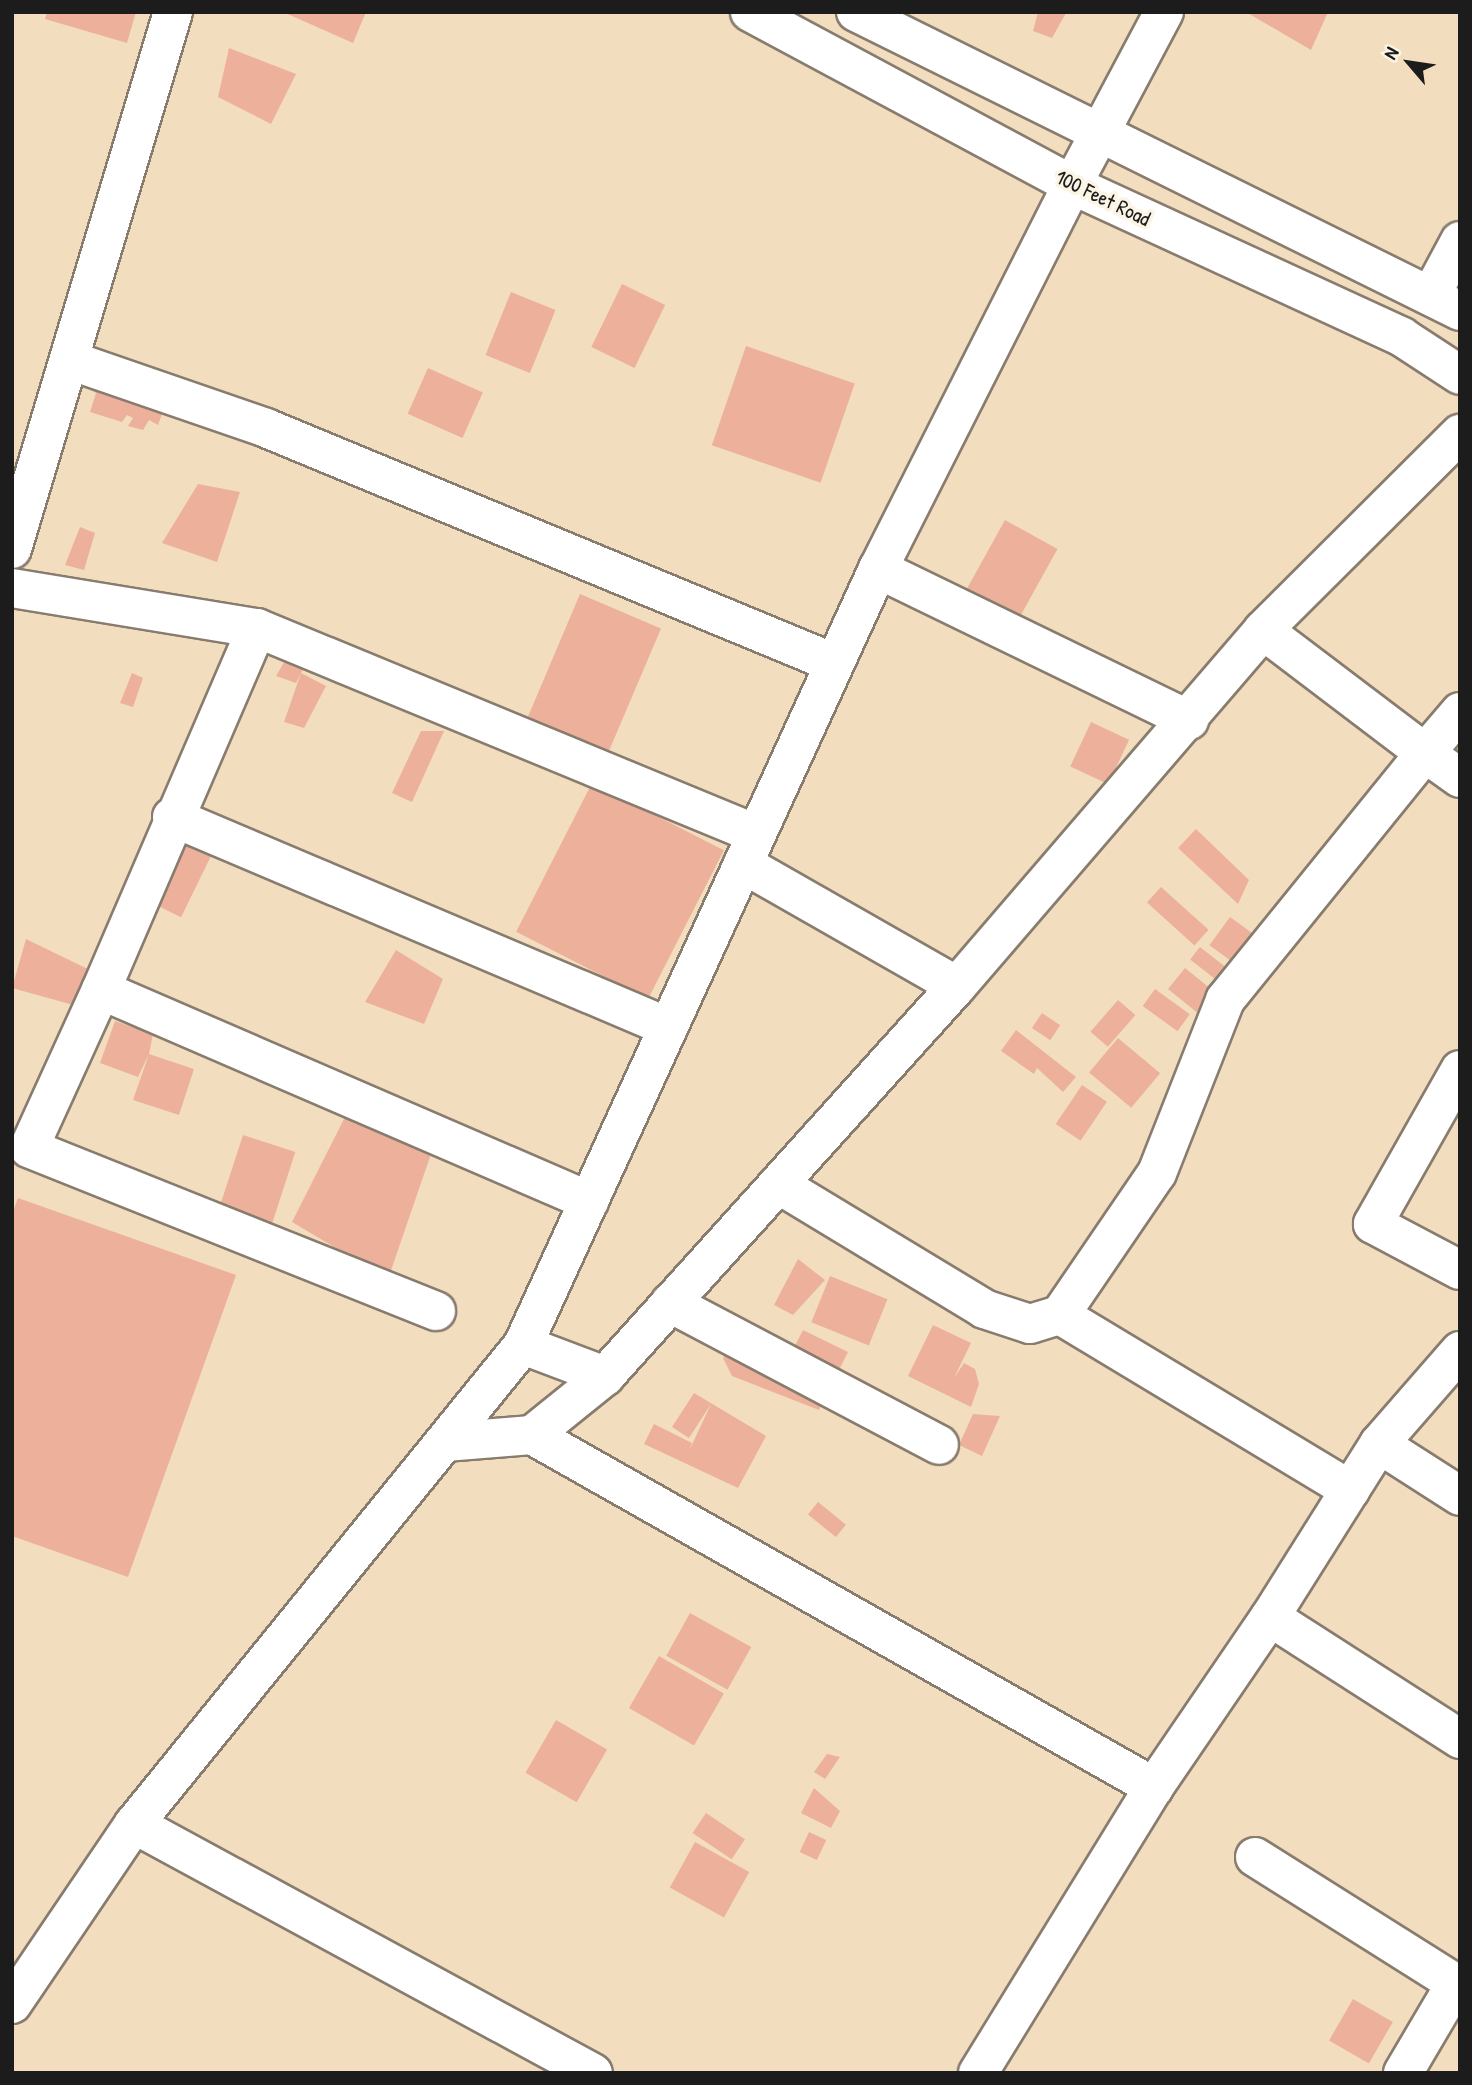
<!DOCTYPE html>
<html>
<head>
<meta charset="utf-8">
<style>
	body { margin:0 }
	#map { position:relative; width:1472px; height:2085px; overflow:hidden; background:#f3ddbf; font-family:"Patrick Hand",sans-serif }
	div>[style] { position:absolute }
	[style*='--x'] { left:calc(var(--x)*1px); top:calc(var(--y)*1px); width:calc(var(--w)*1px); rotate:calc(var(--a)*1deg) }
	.building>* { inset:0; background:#edb19b; transform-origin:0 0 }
	.roads { filter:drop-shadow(2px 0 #887c6e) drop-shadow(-2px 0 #887c6e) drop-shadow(0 2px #887c6e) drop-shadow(0 -2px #887c6e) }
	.minor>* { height:38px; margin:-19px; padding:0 19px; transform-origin:19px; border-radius:19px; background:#fff }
	.major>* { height:38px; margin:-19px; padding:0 19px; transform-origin:19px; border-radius:19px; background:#fff }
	span { translate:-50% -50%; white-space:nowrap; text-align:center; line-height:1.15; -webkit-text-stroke:7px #fcf5e5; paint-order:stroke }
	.street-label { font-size:21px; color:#1c1c1c }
	.frame { position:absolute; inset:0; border:14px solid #1c1c1c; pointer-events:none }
	.north { position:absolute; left:1374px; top:28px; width:70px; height:70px; -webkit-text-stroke:5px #fcf5e5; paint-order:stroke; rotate:299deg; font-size:19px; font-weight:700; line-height:28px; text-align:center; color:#1c1c1c }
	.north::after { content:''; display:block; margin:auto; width:24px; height:32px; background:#1c1c1c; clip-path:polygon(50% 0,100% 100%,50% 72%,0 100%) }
</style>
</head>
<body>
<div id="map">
	<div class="building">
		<i style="clip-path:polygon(47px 12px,136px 12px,127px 43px,45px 19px)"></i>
		<i style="clip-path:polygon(283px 12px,366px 12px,353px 43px)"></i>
		<i style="clip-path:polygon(1038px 12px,1066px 13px,1052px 38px,1033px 31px)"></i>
		<i style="clip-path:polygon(1246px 12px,1328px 12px,1311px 50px)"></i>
		<i style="clip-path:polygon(229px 48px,296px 74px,271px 124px,218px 97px)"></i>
		<i style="left:622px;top:284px;width:48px;height:70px;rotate:26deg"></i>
		<i style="left:511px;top:292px;width:48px;height:68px;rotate:22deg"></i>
		<i style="left:746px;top:346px;width:115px;height:105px;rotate:19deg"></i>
		<i style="left:428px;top:368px;width:60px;height:50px;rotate:24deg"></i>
		<i style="clip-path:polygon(91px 374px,165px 406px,158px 425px,149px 420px,143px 430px,128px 426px,133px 418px,127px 415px,122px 422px,90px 412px,96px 393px,84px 386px)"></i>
		<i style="clip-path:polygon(198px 484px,240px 492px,217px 562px,162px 543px)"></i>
		<i style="left:1005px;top:520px;width:60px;height:82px;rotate:29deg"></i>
		<i style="clip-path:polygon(80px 527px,95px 533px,84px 570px,65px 565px)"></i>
		<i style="left:580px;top:594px;width:88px;height:142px;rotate:23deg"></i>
		<i style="clip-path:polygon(289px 654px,306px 664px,301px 673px,326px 686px,304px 728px,284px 722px,301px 673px,296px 683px,276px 676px)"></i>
		<i style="clip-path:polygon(132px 673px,143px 678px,133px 707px,120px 703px)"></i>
		<i style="left:1091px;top:722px;width:42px;height:49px;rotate:25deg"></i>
		<i style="clip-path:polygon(421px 731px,444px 731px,412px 802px,392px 793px)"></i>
		<i style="left:592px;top:783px;width:148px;height:167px;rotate:27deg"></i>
		<i style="clip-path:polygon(1196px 829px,1249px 880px,1238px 904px,1178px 848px)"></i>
		<i style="left:182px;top:831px;width:37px;height:78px;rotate:26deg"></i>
		<i style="left:1161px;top:887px;width:64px;height:21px;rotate:42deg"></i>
		<i style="left:1230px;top:917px;width:46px;height:35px;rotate:36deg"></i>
		<i style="clip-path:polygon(26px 939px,96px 973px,77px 1006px,12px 988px)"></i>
		<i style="left:1200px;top:947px;width:53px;height:16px;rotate:38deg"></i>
		<i style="clip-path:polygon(396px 950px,443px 979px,424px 1024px,365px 1002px)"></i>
		<i style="left:1185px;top:968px;width:51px;height:27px;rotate:39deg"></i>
		<i style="left:1155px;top:989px;width:43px;height:21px;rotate:36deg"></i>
		<i style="left:1118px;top:1000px;width:23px;height:42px;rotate:41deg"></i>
		<i style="left:1042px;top:1013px;width:22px;height:18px;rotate:34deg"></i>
		<i style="clip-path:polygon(115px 1021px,153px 1034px,149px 1054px,194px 1069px,179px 1115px,133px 1100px,149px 1054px,138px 1077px,100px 1063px)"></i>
		<i style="clip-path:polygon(1016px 1030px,1076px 1077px,1063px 1092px,1037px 1068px,1034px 1074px,1001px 1051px)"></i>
		<i style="left:1118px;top:1038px;width:55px;height:45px;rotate:40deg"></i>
		<i style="left:1082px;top:1085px;width:30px;height:47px;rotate:34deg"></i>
		<i style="clip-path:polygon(346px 1115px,432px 1151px,388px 1279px,292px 1222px)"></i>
		<i style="left:243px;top:1135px;width:55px;height:81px;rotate:18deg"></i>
		<i style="clip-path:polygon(18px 1198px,236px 1275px,128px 1577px,12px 1536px,12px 1214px)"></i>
		<i style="clip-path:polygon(798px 1259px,825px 1280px,793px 1315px,774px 1305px)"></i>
		<i style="left:830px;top:1276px;width:62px;height:50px;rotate:22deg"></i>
		<i style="clip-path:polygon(933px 1325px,971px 1343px,954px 1378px,964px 1363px,975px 1369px,979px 1384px,971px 1407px,908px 1376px)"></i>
		<i style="clip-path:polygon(803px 1330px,848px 1352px,819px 1410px,732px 1376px,723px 1358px,740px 1340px,787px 1361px)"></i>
		<i style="clip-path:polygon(694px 1393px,766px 1436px,738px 1488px,644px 1444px,654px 1424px,692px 1443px,689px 1451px,711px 1404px,689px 1438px,672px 1427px)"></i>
		<i style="clip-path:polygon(973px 1414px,1000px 1416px,982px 1456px,959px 1445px)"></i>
		<i style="left:818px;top:1502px;width:36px;height:16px;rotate:39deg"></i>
		<i style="left:690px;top:1613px;width:70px;height:49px;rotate:29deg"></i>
		<i style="left:659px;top:1656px;width:75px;height:60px;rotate:30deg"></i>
		<i style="left:556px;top:1720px;width:59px;height:61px;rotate:30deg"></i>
		<i style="clip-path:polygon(827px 1754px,840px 1757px,825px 1779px,814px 1772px)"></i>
		<i style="clip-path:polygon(814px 1788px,840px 1811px,831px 1828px,801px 1813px)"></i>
		<i style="left:706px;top:1813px;width:47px;height:24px;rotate:34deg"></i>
		<i style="left:809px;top:1832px;width:19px;height:22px;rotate:25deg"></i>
		<i style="left:695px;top:1842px;width:62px;height:52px;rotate:29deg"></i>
		<i style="left:1353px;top:1999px;width:46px;height:48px;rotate:30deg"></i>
	</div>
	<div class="roads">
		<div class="minor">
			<i style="--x:1432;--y:293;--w:59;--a:-61.7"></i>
			<i style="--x:69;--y:360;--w:208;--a:19"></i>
			<i style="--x:266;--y:428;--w:615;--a:22.48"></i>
			<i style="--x:12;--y:549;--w:561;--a:-73.31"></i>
			<i style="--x:878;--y:569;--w:346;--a:25.9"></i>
			<i style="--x:12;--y:588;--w:248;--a:9.3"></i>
			<i style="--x:257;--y:628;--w:540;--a:22.43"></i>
			<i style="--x:1460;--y:712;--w:54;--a:130.5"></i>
			<i style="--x:1425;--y:753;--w:43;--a:35.5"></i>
			<i style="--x:172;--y:817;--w:539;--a:22.95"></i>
			<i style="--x:743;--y:864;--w:246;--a:29.7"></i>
			<i style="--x:101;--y:990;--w:394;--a:-66.7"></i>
			<i style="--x:1460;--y:1070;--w:177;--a:119.5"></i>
			<i style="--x:1373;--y:1224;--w:98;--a:27.9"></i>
			<i style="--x:778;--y:1184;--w:241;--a:31.2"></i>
			<i style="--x:984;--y:1309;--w:48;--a:18.1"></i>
			<i style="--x:1030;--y:1324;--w:31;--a:-17"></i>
			<i style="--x:1060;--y:1315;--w:172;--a:-55.7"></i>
			<i style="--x:1157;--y:1173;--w:186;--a:-68.5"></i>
			<i style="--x:1225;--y:1000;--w:318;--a:-51"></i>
			<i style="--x:1425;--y:753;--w:203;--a:-142.8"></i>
			<i style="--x:670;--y:1303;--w:304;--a:27.8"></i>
			<i style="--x:436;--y:1311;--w:438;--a:-158.2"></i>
			<i style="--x:29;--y:1148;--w:174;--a:-65.5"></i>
			<i style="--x:101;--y:990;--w:532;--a:23.38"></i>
			<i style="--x:1060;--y:1315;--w:339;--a:31.1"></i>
			<i style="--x:523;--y:1345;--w:88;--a:20.7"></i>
			<i style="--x:605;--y:1376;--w:525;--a:-47.93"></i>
			<i style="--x:957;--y:986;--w:469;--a:-49.3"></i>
			<i style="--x:1263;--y:630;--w:278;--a:-44.9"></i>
			<i style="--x:1460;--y:1351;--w:123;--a:131.1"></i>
			<i style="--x:1379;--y:1444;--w:96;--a:32.7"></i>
			<i style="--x:532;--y:1435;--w:94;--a:-38.9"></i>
			<i style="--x:445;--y:1442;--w:87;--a:-4.6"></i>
			<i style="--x:532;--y:1435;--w:715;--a:29.51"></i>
			<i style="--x:1270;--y:1617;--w:204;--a:-57.8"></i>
			<i style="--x:134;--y:1824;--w:522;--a:28.48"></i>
			<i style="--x:1255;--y:1857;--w:242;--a:32.2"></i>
			<i style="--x:12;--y:2004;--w:217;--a:-55.9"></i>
			<i style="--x:134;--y:1824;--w:617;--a:-50.92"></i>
			<i style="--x:523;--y:1345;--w:853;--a:-65.42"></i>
			<i style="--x:878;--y:569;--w:430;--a:-63.2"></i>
			<i style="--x:978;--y:2073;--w:336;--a:-58.4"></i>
			<i style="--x:1154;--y:1787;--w:206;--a:-55.7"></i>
			<i style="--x:1270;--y:1617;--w:226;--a:32.7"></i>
			<i style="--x:1403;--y:2073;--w:104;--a:-59.5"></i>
		</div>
		<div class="major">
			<i style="--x:750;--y:12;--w:366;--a:28.2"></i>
			<i style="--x:1072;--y:185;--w:363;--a:24.7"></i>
			<i style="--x:1402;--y:337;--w:69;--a:33.2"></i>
			<i style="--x:856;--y:12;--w:674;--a:26.34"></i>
			<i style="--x:1072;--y:185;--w:196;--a:-62"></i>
		</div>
	</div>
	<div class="street-label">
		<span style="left:1103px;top:198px;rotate:26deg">100 Feet Road</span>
	</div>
	<div class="frame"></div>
	<div class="north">N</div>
</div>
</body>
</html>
